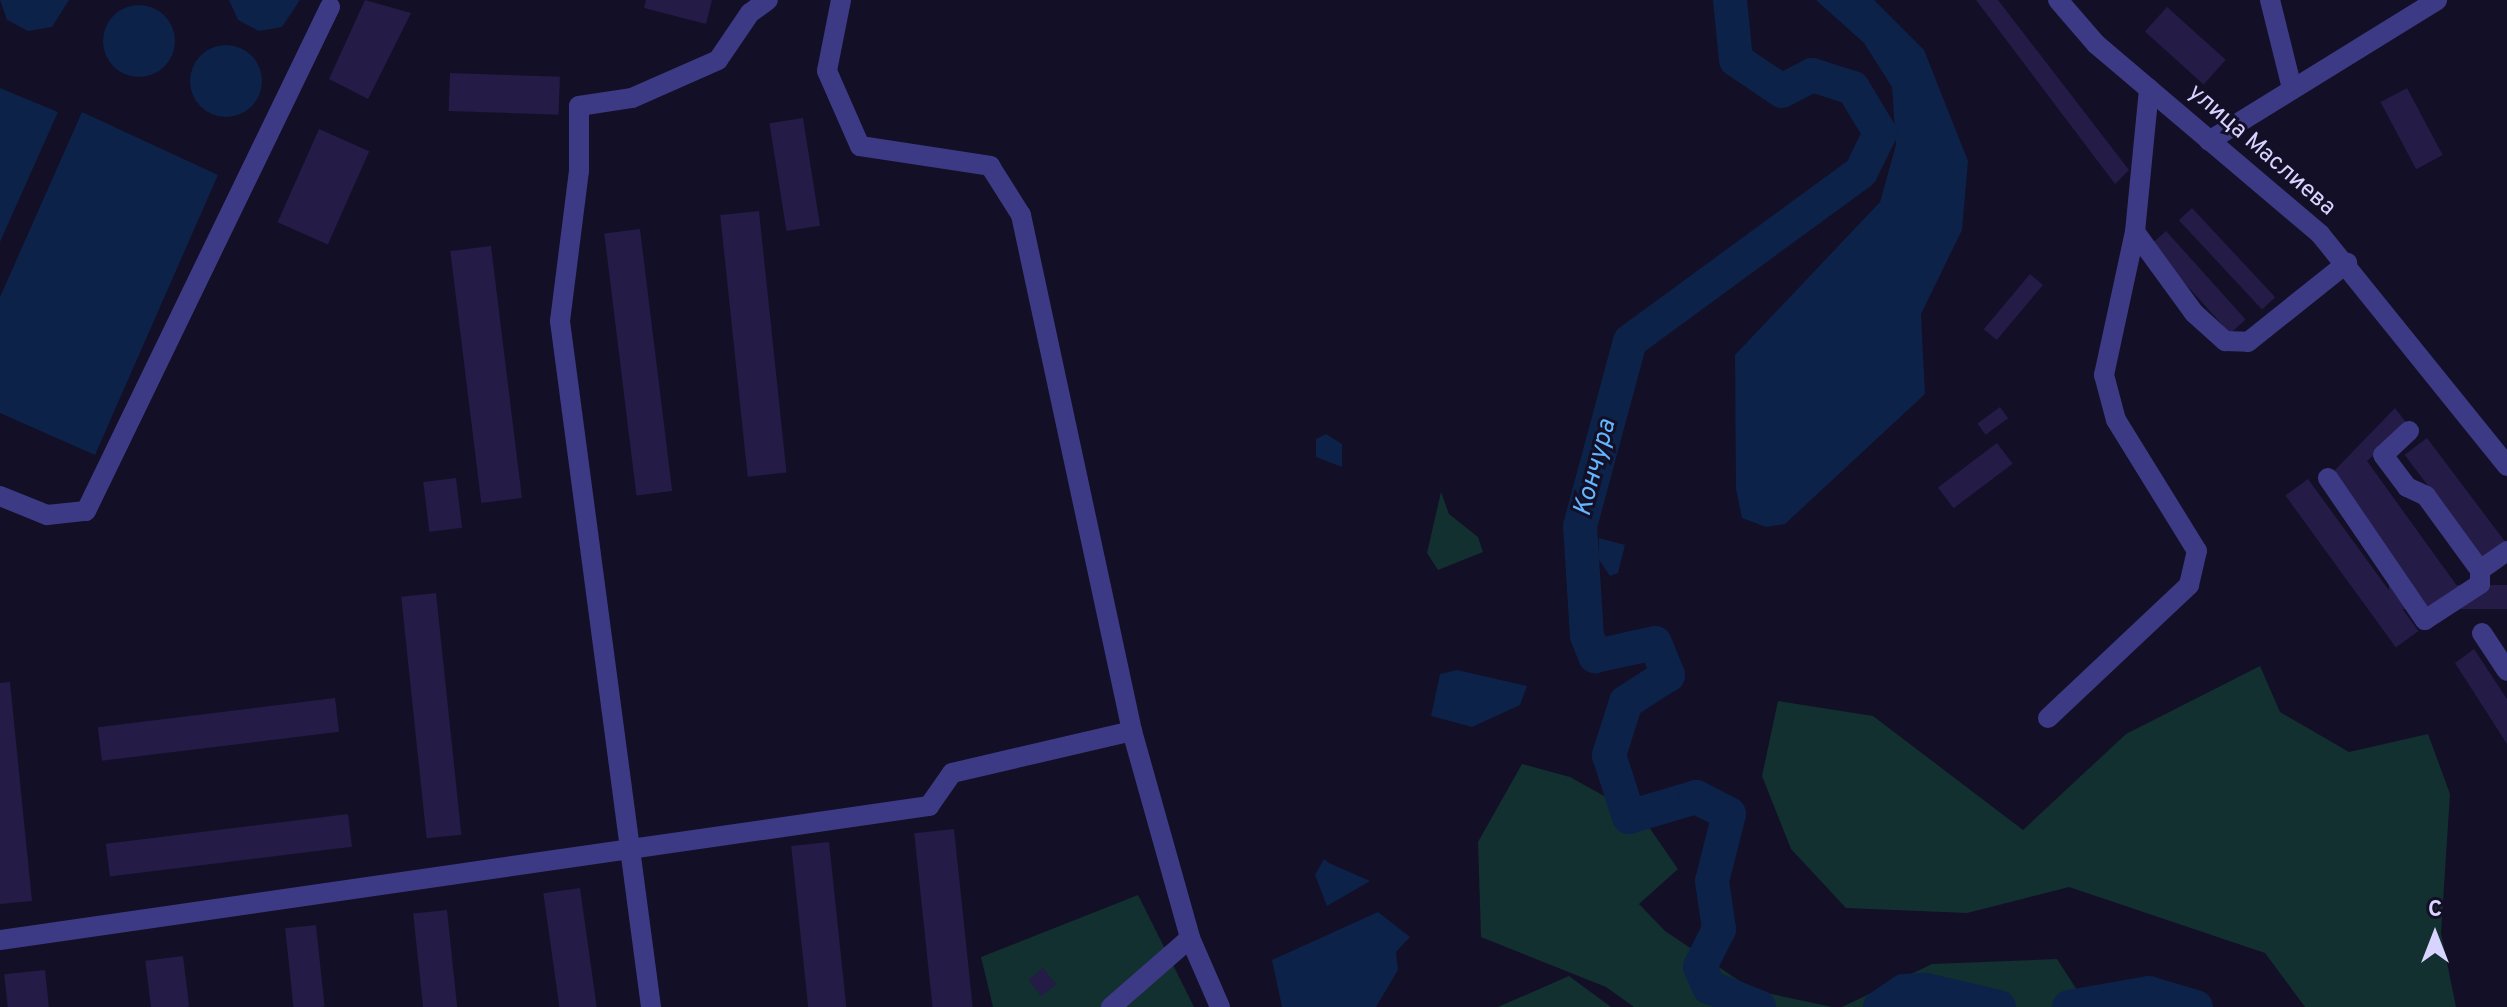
<!DOCTYPE html>
<html>
<head>
<meta charset="utf-8">
<style>
	body { margin:0 }
	#map { position:relative; width:2507px; height:1007px; overflow:hidden; background:#130f26; font-family:Overpass,sans-serif }
	div>[style] { position:absolute }
	[style*='--x'] { left:calc(var(--x)*1px); top:calc(var(--y)*1px); width:calc(var(--w)*1px); rotate:calc(var(--a)*1deg) }
	.green>* { inset:0; background:#12302f }
	.water>* { inset:0; background:#0c2248 }
	.round { border-radius:50% }
	.river>* { height:34px; margin:-17px; padding:0 17px; transform-origin:17px; border-radius:17px; background:#0c2248 }
	.building>* { inset:0; background:#241b47; transform-origin:0 0 }
	.minor>* { height:20px; margin:-10px; padding:0 10px; transform-origin:10px; border-radius:10px; background:#3d3a85 }
	span { translate:-50% -50%; white-space:nowrap; text-align:center; line-height:1.15; -webkit-text-stroke:6px #130f26; paint-order:stroke }
	.street-label { font-size:24px; color:#d9d4ff }
	.water-label { font-size:26px; color:#62b6ff; font-style:italic }
	.north { position:absolute; left:2395px; top:895px; width:80px; height:80px; -webkit-text-stroke:6px #130f26; paint-order:stroke; rotate:0deg; font-size:22px; font-weight:700; line-height:32px; text-align:center; color:#d9d4ff }
	.north::after { content:''; display:block; margin:auto; width:28px; height:36px; background:#d9d4ff; clip-path:polygon(50% 0,100% 100%,50% 72%,0 100%) }
</style>
</head>
<body>
<div id="map">
	<div class="green">
		<i style="clip-path:polygon(1441px 492px,1449px 514px,1478px 537px,1483px 552px,1438px 570px,1427px 553px)"></i>
		<i style="clip-path:polygon(2260px 666px,2280px 712px,2349px 752px,2428px 734px,2450px 794px,2441px 933px,2456px 1007px,2305px 1007px,2265px 953px,2069px 887px,1967px 913px,1846px 908px,1791px 849px,1762px 776px,1778px 701px,1873px 716px,2023px 830px,2126px 734px)"></i>
		<i style="clip-path:polygon(1522px 764px,1570px 777px,1642px 817px,1678px 869px,1639px 904px,1665px 931px,1753px 990px,1832px 1007px,1634px 1007px,1606px 987px,1481px 937px,1478px 842px)"></i>
		<i style="clip-path:polygon(1138px 895px,1194px 1007px,993px 1007px,981px 957px)"></i>
		<i style="clip-path:polygon(2057px 959px,2088px 1007px,1842px 1007px,1932px 964px)"></i>
		<i style="clip-path:polygon(1569px 976px,1611px 1007px,1498px 1007px)"></i>
	</div>
	<div class="water">
		<i style="clip-path:polygon(0 0,69px 0,52px 27px,28px 31px,7px 20px)"></i>
		<i style="clip-path:polygon(229px 0,300px 0,282px 27px,259px 31px,238px 20px)"></i>
		<i style="clip-path:polygon(1816px 0,1874px 0,1924px 50px,1968px 161px,1962px 230px,1921px 314px,1925px 394px,1785px 524px,1766px 527px,1742px 518px,1736px 489px,1735px 355px,1880px 202px,1896px 145px,1892px 87px,1864px 43px)"></i>
		<i class="round" style="left:103px;top:5px;width:72px;height:72px"></i>
		<i class="round" style="left:190px;top:45px;width:72px;height:72px"></i>
		<i style="clip-path:polygon(0 88px,58px 112px,0 242px)"></i>
		<i style="clip-path:polygon(82px 112px,218px 175px,95px 455px,0 413px,0 297px)"></i>
		<i style="clip-path:polygon(1326px 434px,1342px 444px,1342px 467px,1316px 457px,1316px 439px)"></i>
		<i style="clip-path:polygon(1599px 538px,1625px 545px,1618px 573px,1610px 576px,1599px 560px)"></i>
		<i style="clip-path:polygon(1457px 670px,1527px 686px,1520px 705px,1472px 727px,1431px 716px,1440px 674px)"></i>
		<i style="clip-path:polygon(1324px 859px,1329px 863px,1370px 881px,1327px 906px,1315px 875px)"></i>
		<i style="clip-path:polygon(1378px 912px,1410px 937px,1396px 952px,1398px 970px,1376px 1007px,1282px 1007px,1272px 960px)"></i>
	</div>
	<div class="river">
		<i style="--x:1730;--y:0;--w:60;--a:84.3"></i>
		<i style="--x:1736;--y:60;--w:55;--a:34"></i>
		<i style="--x:1782;--y:91;--w:34;--a:-28"></i>
		<i style="--x:1812;--y:75;--w:43;--a:17.6"></i>
		<i style="--x:1853;--y:88;--w:52;--a:59"></i>
		<i style="--x:1880;--y:133;--w:43;--a:116"></i>
		<i style="--x:1861;--y:172;--w:286;--a:143.8"></i>
		<i style="--x:1630;--y:341;--w:192;--a:105.1"></i>
		<i style="--x:1580;--y:526;--w:110;--a:86.4"></i>
		<i style="--x:1587;--y:636;--w:22;--a:68"></i>
		<i style="--x:1595;--y:656;--w:61;--a:-12.2"></i>
		<i style="--x:1655;--y:643;--w:35;--a:68"></i>
		<i style="--x:1668;--y:675;--w:50;--a:147.3"></i>
		<i style="--x:1626;--y:702;--w:56;--a:107.8"></i>
		<i style="--x:1609;--y:755;--w:65;--a:72.1"></i>
		<i style="--x:1629;--y:817;--w:70;--a:-16.6"></i>
		<i style="--x:1696;--y:797;--w:37;--a:27"></i>
		<i style="--x:1729;--y:814;--w:69;--a:104.2"></i>
		<i style="--x:1712;--y:881;--w:49;--a:81.7"></i>
		<i style="--x:1719;--y:929;--w:42;--a:116.6"></i>
		<i style="--x:1700;--y:967;--w:22;--a:66"></i>
		<i style="--x:1709;--y:987;--w:54;--a:21.8"></i>
		<i style="--x:1880;--y:1007;--w:29;--a:-34"></i>
		<i style="--x:1904;--y:991;--w:22;--a:-3"></i>
		<i style="--x:1926;--y:990;--w:75;--a:13.1"></i>
		<i style="--x:2069;--y:1007;--w:81;--a:-9.9"></i>
		<i style="--x:2149;--y:993;--w:49;--a:16.6"></i>
	</div>
	<div class="building">
		<i style="clip-path:polygon(365px 0,411px 13px,368px 99px,329px 79px)"></i>
		<i style="clip-path:polygon(646px 0,712px 0,706px 24px,644px 8px)"></i>
		<i style="clip-path:polygon(1976px 0,1998px 0,2129px 170px,2115px 184px)"></i>
		<i style="left:2167px;top:7px;width:79px;height:33px;rotate:42deg"></i>
		<i style="left:450px;top:73px;width:110px;height:38px;rotate:2deg"></i>
		<i style="left:2407px;top:88px;width:76px;height:30px;rotate:62deg"></i>
		<i style="left:803px;top:118px;width:109px;height:34px;rotate:81deg"></i>
		<i style="left:319px;top:129px;width:55px;height:102px;rotate:24deg"></i>
		<i style="left:2192px;top:208px;width:122px;height:18px;rotate:47deg"></i>
		<i style="left:759px;top:211px;width:263px;height:39px;rotate:84deg"></i>
		<i style="left:640px;top:229px;width:264px;height:36px;rotate:83deg"></i>
		<i style="left:2166px;top:231px;width:119px;height:21px;rotate:48deg"></i>
		<i style="left:491px;top:246px;width:254px;height:41px;rotate:83deg"></i>
		<i style="left:2030px;top:274px;width:17px;height:72px;rotate:40deg"></i>
		<i style="left:2000px;top:407px;width:14px;height:28px;rotate:54deg"></i>
		<i style="clip-path:polygon(2395px 408px,2408px 425px,2367px 461px,2460px 590px,2427px 611px,2334px 471px)"></i>
		<i style="left:2427px;top:438px;width:132px;height:28px;rotate:53deg"></i>
		<i style="left:1997px;top:443px;width:26px;height:74px;rotate:53deg"></i>
		<i style="left:456px;top:478px;width:50px;height:33px;rotate:83deg"></i>
		<i style="left:2308px;top:479px;width:188px;height:28px;rotate:54deg"></i>
		<i style="left:2507px;top:585px;width:24px;height:118px;rotate:90deg"></i>
		<i style="left:436px;top:593px;width:243px;height:35px;rotate:84deg"></i>
		<i style="clip-path:polygon(2474px 649px,2507px 699px,2507px 744px,2455px 663px)"></i>
		<i style="clip-path:polygon(10px 682px,32px 901px,0 904px,0 683px)"></i>
		<i style="left:335px;top:698px;width:34px;height:239px;rotate:83deg"></i>
		<i style="left:348px;top:814px;width:33px;height:244px;rotate:83deg"></i>
		<i style="left:954px;top:829px;width:179px;height:40px;rotate:84deg"></i>
		<i style="left:829px;top:842px;width:166px;height:38px;rotate:84deg"></i>
		<i style="left:580px;top:888px;width:120px;height:37px;rotate:82deg"></i>
		<i style="left:447px;top:910px;width:98px;height:34px;rotate:84deg"></i>
		<i style="left:316px;top:925px;width:82px;height:31px;rotate:84deg"></i>
		<i style="left:183px;top:956px;width:51px;height:38px;rotate:83deg"></i>
		<i style="left:1043px;top:968px;width:21px;height:19px;rotate:51deg"></i>
		<i style="left:45px;top:970px;width:37px;height:41px;rotate:84deg"></i>
	</div>
	<div class="minor">
		<i style="--x:841;--y:0;--w:72;--a:101.2"></i>
		<i style="--x:827;--y:71;--w:82;--a:66.3"></i>
		<i style="--x:860;--y:146;--w:132;--a:8.7"></i>
		<i style="--x:990;--y:166;--w:58;--a:57.7"></i>
		<i style="--x:1021;--y:215;--w:528;--a:77.86"></i>
		<i style="--x:1132;--y:731;--w:215;--a:74.3"></i>
		<i style="--x:1190;--y:938;--w:75;--a:66.5"></i>
		<i style="--x:2058;--y:0;--w:58;--a:49.2"></i>
		<i style="--x:2096;--y:44;--w:294;--a:40.3"></i>
		<i style="--x:2320;--y:234;--w:298;--a:51.1"></i>
		<i style="--x:2270;--y:0;--w:91;--a:76"></i>
		<i style="--x:2209;--y:141;--w:268;--a:-31.7"></i>
		<i style="--x:2135;--y:232;--w:144;--a:-84.4"></i>
		<i style="--x:2409;--y:431;--w:35;--a:137"></i>
		<i style="--x:2383;--y:455;--w:40;--a:53"></i>
		<i style="--x:2407;--y:487;--w:21;--a:25"></i>
		<i style="--x:2426;--y:496;--w:92;--a:53.9"></i>
		<i style="--x:2328;--y:478;--w:172;--a:55.7"></i>
		<i style="--x:2425;--y:620;--w:66;--a:-33.2"></i>
		<i style="--x:2480;--y:584;--w:14;--a:-90"></i>
		<i style="--x:2480;--y:570;--w:33;--a:-35"></i>
		<i style="--x:0;--y:496;--w:51;--a:22"></i>
		<i style="--x:47;--y:515;--w:39;--a:-6"></i>
		<i style="--x:86;--y:511;--w:560;--a:-64.17"></i>
		<i style="--x:2482;--y:633;--w:45;--a:56.7"></i>
		<i style="--x:2048;--y:718;--w:194;--a:-43.3"></i>
		<i style="--x:2189;--y:585;--w:35;--a:-77"></i>
		<i style="--x:2197;--y:551;--w:154;--a:-121.7"></i>
		<i style="--x:2116;--y:420;--w:47;--a:-104.9"></i>
		<i style="--x:2104;--y:375;--w:146;--a:-77.8"></i>
		<i style="--x:2135;--y:232;--w:100;--a:53.9"></i>
		<i style="--x:2194;--y:313;--w:42;--a:42.1"></i>
		<i style="--x:2225;--y:341;--w:23;--a:2"></i>
		<i style="--x:2248;--y:342;--w:127;--a:-38.6"></i>
		<i style="--x:0;--y:940;--w:939;--a:-8.21"></i>
		<i style="--x:929;--y:806;--w:40;--a:-55.1"></i>
		<i style="--x:952;--y:773;--w:185;--a:-13.1"></i>
		<i style="--x:651;--y:1007;--w:692;--a:-97.56"></i>
		<i style="--x:560;--y:321;--w:151;--a:-82.8"></i>
		<i style="--x:579;--y:171;--w:65;--a:-90"></i>
		<i style="--x:579;--y:106;--w:54;--a:-8.6"></i>
		<i style="--x:632;--y:98;--w:94;--a:-23.8"></i>
		<i style="--x:718;--y:60;--w:57;--a:-55.8"></i>
		<i style="--x:750;--y:13;--w:22;--a:-36"></i>
		<i style="--x:1111;--y:1007;--w:105;--a:-41.1"></i>
	</div>
	<div class="street-label">
		<span style="left:2261px;top:151px;rotate:41deg">улица Маслиева</span>
	</div>
	<div class="water-label">
		<span style="left:1596px;top:468px;rotate:-75deg">Кончура</span>
	</div>
	<div class="north">С</div>
</div>
</body>
</html>
